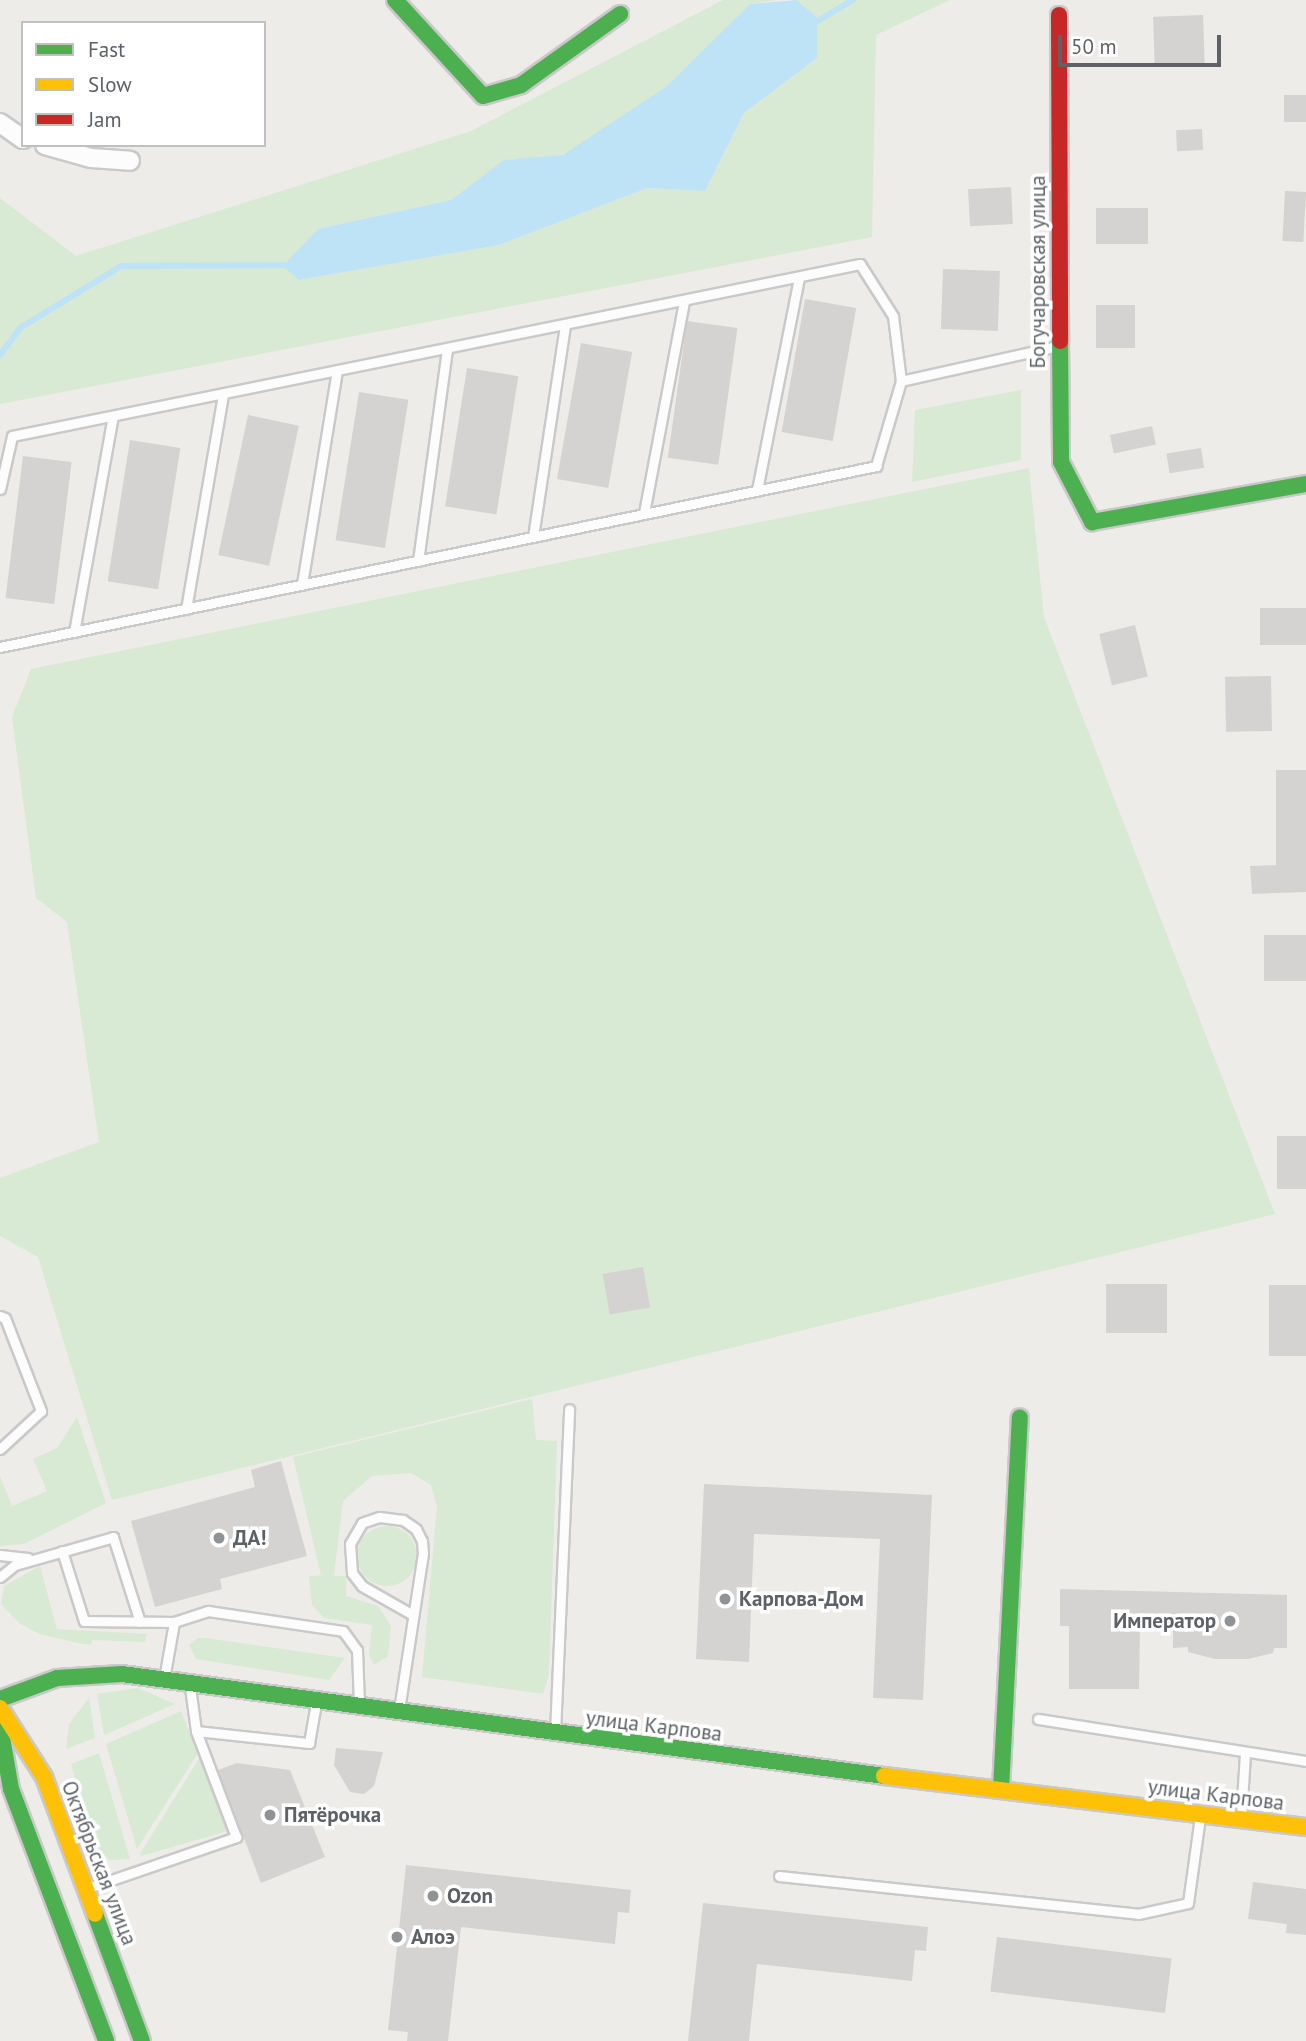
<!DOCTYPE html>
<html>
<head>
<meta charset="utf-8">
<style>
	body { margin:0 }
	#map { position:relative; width:1306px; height:2041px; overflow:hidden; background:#eeece8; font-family:"PT Sans",sans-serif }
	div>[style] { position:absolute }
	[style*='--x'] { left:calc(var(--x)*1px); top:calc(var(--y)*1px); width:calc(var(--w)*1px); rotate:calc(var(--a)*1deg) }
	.green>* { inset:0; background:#d8e9d4 }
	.round { border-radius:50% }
	.water>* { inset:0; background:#bee2f6 }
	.stream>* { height:6px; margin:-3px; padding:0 3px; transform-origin:3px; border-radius:3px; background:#bee2f6 }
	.building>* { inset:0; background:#d5d3d1; transform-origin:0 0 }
	.roads { filter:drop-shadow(2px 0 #cac9c9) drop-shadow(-2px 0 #cac9c9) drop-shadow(0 2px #cac9c9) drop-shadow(0 -2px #cac9c9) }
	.lane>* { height:9px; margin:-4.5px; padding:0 4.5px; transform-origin:4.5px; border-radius:4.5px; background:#fcfcfc }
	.street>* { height:18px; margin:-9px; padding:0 9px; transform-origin:9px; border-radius:9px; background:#fcfcfc }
	.fast>* { height:16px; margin:-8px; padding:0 8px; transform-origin:8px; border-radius:8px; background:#4caf50 }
	.slow>* { height:16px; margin:-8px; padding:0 8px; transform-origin:8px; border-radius:8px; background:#ffc107 }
	.jam>* { height:16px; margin:-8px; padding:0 8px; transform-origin:8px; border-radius:8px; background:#c62828 }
	.dots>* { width:19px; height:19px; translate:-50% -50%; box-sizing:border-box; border:4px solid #fff; border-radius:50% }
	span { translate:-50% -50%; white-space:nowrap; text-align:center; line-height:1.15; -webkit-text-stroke:7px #fff; paint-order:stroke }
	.street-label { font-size:21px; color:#5e6266 }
	.poi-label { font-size:21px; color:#5e6266; font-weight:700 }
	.left { translate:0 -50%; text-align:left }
	.right { translate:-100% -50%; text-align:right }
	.legend { position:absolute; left:21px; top:21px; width:245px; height:126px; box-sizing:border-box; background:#fff; border:2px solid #bfc0c2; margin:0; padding:9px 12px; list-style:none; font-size:21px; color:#5e6266 }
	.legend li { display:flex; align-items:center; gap:14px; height:35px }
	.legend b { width:35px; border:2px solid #bfc0c2 }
	.scale { position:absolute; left:1058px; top:35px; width:163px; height:32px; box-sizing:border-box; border:4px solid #5e6266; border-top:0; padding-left:9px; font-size:21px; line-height:24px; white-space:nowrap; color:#5e6266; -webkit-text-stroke:5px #fff; paint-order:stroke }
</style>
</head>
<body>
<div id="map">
	<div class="green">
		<i style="clip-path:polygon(723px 0,778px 0,750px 4px,667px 86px,563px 156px,505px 160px,451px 200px,318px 229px,299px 280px,499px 245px,647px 188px,705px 191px,744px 113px,817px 58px,817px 17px,796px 0,950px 0,876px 35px,872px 237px,0 404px,0 198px,76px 256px,471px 131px)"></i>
		<i style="clip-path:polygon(1021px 390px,1021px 460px,912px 482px,915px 410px)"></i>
		<i style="clip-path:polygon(1029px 468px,1044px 617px,1275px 1214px,112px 1500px,38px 1257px,0 1236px,0 1178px,99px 1142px,67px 922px,36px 898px,12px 717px,31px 669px)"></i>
		<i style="clip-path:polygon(532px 1399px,536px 1440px,557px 1441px,549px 1674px,543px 1694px,422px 1677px,437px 1507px,431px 1485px,411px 1473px,372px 1476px,343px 1501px,334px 1576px,346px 1576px,346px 1596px,378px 1606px,391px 1626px,388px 1656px,374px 1665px,369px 1655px,372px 1625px,324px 1618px,312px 1605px,309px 1576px,330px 1575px,321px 1575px,293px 1457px)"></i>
		<i style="clip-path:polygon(77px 1417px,106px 1503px,24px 1544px,0 1546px,0 1476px,12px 1506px,47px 1491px,33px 1459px,57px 1448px)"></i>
		<i class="round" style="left:357px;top:1526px;width:60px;height:60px"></i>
		<i style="clip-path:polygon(40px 1566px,57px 1629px,147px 1634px,145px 1642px,92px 1640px,91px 1645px,78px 1643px,40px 1634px,19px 1623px,1px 1604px,4px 1586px)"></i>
		<i style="clip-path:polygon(198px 1638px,205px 1638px,345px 1658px,329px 1680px,196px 1659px,189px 1645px)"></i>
		<i style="clip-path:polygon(138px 1688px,175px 1704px,104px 1735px,97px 1694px)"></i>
		<i style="clip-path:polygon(89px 1698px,95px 1738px,66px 1749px,69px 1724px)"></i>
		<i style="clip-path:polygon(181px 1711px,198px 1753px,137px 1849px,106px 1744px)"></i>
		<i style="clip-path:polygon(99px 1753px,130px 1859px,109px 1860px,93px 1842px,71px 1764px)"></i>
		<i style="clip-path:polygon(200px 1757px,228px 1831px,141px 1856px,140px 1854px)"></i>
	</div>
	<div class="water">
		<i style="clip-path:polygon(796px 0,817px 17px,817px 58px,744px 113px,705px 191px,647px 188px,499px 245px,299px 280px,283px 266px,318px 229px,451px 200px,504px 160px,563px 155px,667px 86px,750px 4px)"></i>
	</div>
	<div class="stream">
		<i style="--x:814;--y:23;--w:45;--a:-30.5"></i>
		<i style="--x:0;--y:355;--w:34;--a:-53"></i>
		<i style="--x:20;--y:328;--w:119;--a:-31.5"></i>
		<i style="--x:121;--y:266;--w:169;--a:-0.3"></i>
	</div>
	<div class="building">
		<i style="left:1203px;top:15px;width:48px;height:50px;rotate:88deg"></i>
		<i style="left:1306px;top:95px;width:27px;height:22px;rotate:90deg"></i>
		<i style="left:1202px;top:129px;width:21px;height:26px;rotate:87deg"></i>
		<i style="left:1011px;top:187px;width:37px;height:43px;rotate:87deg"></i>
		<i style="left:1285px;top:191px;width:21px;height:50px;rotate:3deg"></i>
		<i style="left:1096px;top:208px;width:52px;height:36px"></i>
		<i style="left:943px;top:269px;width:57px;height:60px;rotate:2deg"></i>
		<i style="left:805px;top:299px;width:52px;height:135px;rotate:10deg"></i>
		<i style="left:1096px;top:305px;width:39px;height:43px"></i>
		<i style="left:687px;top:321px;width:51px;height:138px;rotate:8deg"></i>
		<i style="left:581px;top:343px;width:52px;height:138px;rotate:10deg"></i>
		<i style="left:467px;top:368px;width:52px;height:140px;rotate:9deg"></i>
		<i style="left:359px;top:392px;width:50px;height:150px;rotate:9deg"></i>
		<i style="left:248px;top:415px;width:52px;height:143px;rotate:12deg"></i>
		<i style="left:1152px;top:426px;width:19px;height:43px;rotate:78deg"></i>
		<i style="left:130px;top:440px;width:51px;height:143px;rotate:9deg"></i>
		<i style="left:1201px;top:448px;width:20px;height:35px;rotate:81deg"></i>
		<i style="left:23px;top:456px;width:49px;height:143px;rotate:7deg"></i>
		<i style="left:1306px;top:608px;width:37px;height:46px;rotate:90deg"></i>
		<i style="left:1135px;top:625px;width:53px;height:37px;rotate:76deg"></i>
		<i style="left:1271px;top:676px;width:55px;height:46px;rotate:89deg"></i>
		<i style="clip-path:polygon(1276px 770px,1306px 770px,1306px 892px,1252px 894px,1250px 866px,1276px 865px)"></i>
		<i style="left:1306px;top:935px;width:46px;height:42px;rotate:90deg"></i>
		<i style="left:1306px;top:1136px;width:53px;height:29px;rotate:90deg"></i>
		<i style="left:643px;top:1267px;width:41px;height:41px;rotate:80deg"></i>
		<i style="left:1106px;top:1284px;width:61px;height:49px"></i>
		<i style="left:1269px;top:1285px;width:37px;height:71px"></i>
		<i style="clip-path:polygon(281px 1461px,307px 1556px,220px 1579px,222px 1589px,155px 1607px,131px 1521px,255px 1487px,251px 1470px)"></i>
		<i style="clip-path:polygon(704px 1484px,932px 1495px,923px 1700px,873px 1698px,880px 1539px,754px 1534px,749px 1662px,696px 1659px)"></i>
		<i style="clip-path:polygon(1060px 1589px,1287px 1595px,1287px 1648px,1274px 1648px,1273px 1653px,1248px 1659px,1215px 1659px,1188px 1652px,1188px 1647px,1173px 1648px,1173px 1627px,1140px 1627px,1139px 1689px,1069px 1689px,1069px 1626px,1060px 1626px)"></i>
		<i style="clip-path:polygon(336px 1748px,383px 1752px,374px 1786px,364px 1794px,350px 1792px,334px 1765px)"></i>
		<i style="clip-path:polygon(237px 1763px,290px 1770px,325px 1857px,261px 1883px,218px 1770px)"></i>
		<i style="clip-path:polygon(406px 1865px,631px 1890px,629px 1913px,618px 1912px,615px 1944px,461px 1927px,448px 2041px,407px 2041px,408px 2032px,388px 2030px)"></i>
		<i style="clip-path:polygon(1253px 1882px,1306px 1889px,1306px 1935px,1286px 1933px,1287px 1924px,1248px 1919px)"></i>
		<i style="clip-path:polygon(703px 1903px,928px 1927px,926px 1951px,915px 1950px,912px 1981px,757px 1964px,749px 2041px,688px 2041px)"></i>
		<i style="left:997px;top:1937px;width:176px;height:55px;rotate:7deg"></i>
	</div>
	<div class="roads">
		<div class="lane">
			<i style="--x:0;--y:489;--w:54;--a:-77.2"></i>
			<i style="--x:12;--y:436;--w:865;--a:-11.47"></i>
			<i style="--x:860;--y:264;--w:62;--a:57.6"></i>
			<i style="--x:893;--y:316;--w:65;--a:83"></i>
			<i style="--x:757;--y:490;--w:216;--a:-78.8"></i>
			<i style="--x:644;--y:513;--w:215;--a:-79.3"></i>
			<i style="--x:533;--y:537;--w:213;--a:-81.4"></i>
			<i style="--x:418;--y:561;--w:214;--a:-82.2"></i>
			<i style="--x:302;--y:584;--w:216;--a:-80.7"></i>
			<i style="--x:186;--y:609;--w:218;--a:-80.2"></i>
			<i style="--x:74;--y:632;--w:219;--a:-79.8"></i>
			<i style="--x:0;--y:647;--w:895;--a:-11.67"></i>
			<i style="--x:876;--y:466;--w:89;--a:-73.6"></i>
			<i style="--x:901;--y:381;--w:161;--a:-12.6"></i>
			<i style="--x:0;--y:1316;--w:5;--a:22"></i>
			<i style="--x:5;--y:1318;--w:100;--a:68.8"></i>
			<i style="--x:41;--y:1411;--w:56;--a:137.2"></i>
			<i style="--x:62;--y:1551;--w:73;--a:72.6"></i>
			<i style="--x:84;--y:1621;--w:90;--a:0.6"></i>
			<i style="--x:174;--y:1622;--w:36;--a:-18"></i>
			<i style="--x:208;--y:1611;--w:136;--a:8.4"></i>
			<i style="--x:343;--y:1631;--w:24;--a:54"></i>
			<i style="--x:357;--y:1650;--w:55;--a:87.9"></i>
			<i style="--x:0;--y:1555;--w:28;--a:6"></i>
			<i style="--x:0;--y:1577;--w:19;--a:-39"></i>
			<i style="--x:15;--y:1565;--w:102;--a:-15.9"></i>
			<i style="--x:113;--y:1537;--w:89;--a:72.4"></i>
			<i style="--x:164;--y:1679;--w:58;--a:-80"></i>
			<i style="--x:399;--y:1710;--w:159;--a:-81.3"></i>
			<i style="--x:423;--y:1553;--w:12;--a:-95"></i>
			<i style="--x:422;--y:1541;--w:13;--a:-117"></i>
			<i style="--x:416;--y:1529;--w:16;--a:-145"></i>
			<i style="--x:403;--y:1520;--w:24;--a:-173"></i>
			<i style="--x:379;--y:1517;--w:18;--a:161"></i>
			<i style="--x:362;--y:1523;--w:24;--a:120"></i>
			<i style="--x:350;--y:1544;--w:29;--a:86"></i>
			<i style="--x:352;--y:1573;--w:16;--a:52"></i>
			<i style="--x:362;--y:1586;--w:59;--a:29.6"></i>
			<i style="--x:1038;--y:1719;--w:271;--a:8.9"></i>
			<i style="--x:196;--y:1731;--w:114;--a:6.1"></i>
			<i style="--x:309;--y:1743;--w:41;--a:-80.1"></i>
			<i style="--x:555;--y:1733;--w:324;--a:-87.5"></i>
			<i style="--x:1241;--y:1817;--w:64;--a:-86.4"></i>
			<i style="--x:779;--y:1876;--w:361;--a:6"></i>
			<i style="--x:1138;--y:1914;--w:51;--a:-12.4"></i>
			<i style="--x:1188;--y:1903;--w:88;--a:-82.1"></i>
			<i style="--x:88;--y:1888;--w:157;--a:-19"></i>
			<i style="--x:236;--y:1837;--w:113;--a:-110.7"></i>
			<i style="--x:196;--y:1731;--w:44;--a:-97.8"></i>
		</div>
		<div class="street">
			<i style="--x:0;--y:123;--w:28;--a:35"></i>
			<i style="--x:45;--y:145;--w:48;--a:15.8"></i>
			<i style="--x:91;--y:158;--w:39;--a:4"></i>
		</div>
		<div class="fast">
			<i style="--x:395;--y:0;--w:130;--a:47.5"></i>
			<i style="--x:483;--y:96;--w:40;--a:-16"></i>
			<i style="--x:521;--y:85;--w:122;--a:-35.6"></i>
			<i style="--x:1060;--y:341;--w:121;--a:89.5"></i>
			<i style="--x:1061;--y:462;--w:68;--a:62.7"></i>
			<i style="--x:1092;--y:522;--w:217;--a:-10.1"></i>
			<i style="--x:0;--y:1699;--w:61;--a:-20.2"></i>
			<i style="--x:57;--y:1678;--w:65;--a:-3.5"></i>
			<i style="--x:122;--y:1674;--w:769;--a:7.62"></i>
			<i style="--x:0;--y:1726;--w:64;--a:80.1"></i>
			<i style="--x:11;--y:1789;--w:269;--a:69.3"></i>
			<i style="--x:1001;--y:1789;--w:372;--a:-87.1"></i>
			<i style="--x:95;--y:1914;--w:135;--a:69.7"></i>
		</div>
		<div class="slow">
			<i style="--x:0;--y:1708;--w:82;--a:57.5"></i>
			<i style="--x:44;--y:1777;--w:146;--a:69.6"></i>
			<i style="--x:884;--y:1776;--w:425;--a:6.9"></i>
		</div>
		<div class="jam">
			<i style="--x:1059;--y:15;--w:326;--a:89.8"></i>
		</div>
	</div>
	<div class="dots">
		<i style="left:219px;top:1538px;background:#909294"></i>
		<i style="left:725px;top:1599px;background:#909294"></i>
		<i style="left:1230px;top:1621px;background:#909294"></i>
		<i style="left:270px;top:1815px;background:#909294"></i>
		<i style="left:433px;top:1896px;background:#909294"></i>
		<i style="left:397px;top:1937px;background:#909294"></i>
	</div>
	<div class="street-label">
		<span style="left:1038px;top:272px;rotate:-90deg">Богучаровская улица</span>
		<span style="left:654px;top:1726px;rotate:7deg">улица Карпова</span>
		<span style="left:1216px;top:1795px;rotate:7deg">улица Карпова</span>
		<span style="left:99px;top:1863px;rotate:69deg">Октябрьская улица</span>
	</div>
	<div class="poi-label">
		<span class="left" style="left:233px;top:1538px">ДА!</span>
		<span class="left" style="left:739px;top:1599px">Карпова-Дом</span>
		<span class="right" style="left:1216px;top:1621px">Император</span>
		<span class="left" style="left:284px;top:1815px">Пятёрочка</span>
		<span class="left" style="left:447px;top:1896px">Ozon</span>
		<span class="left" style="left:411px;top:1937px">Алоэ</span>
	</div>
	<ul class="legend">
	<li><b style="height:9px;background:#4caf50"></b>Fast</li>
	<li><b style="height:9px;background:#ffc107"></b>Slow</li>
	<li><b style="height:9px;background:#c62828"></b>Jam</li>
	</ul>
	<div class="scale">50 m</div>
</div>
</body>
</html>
